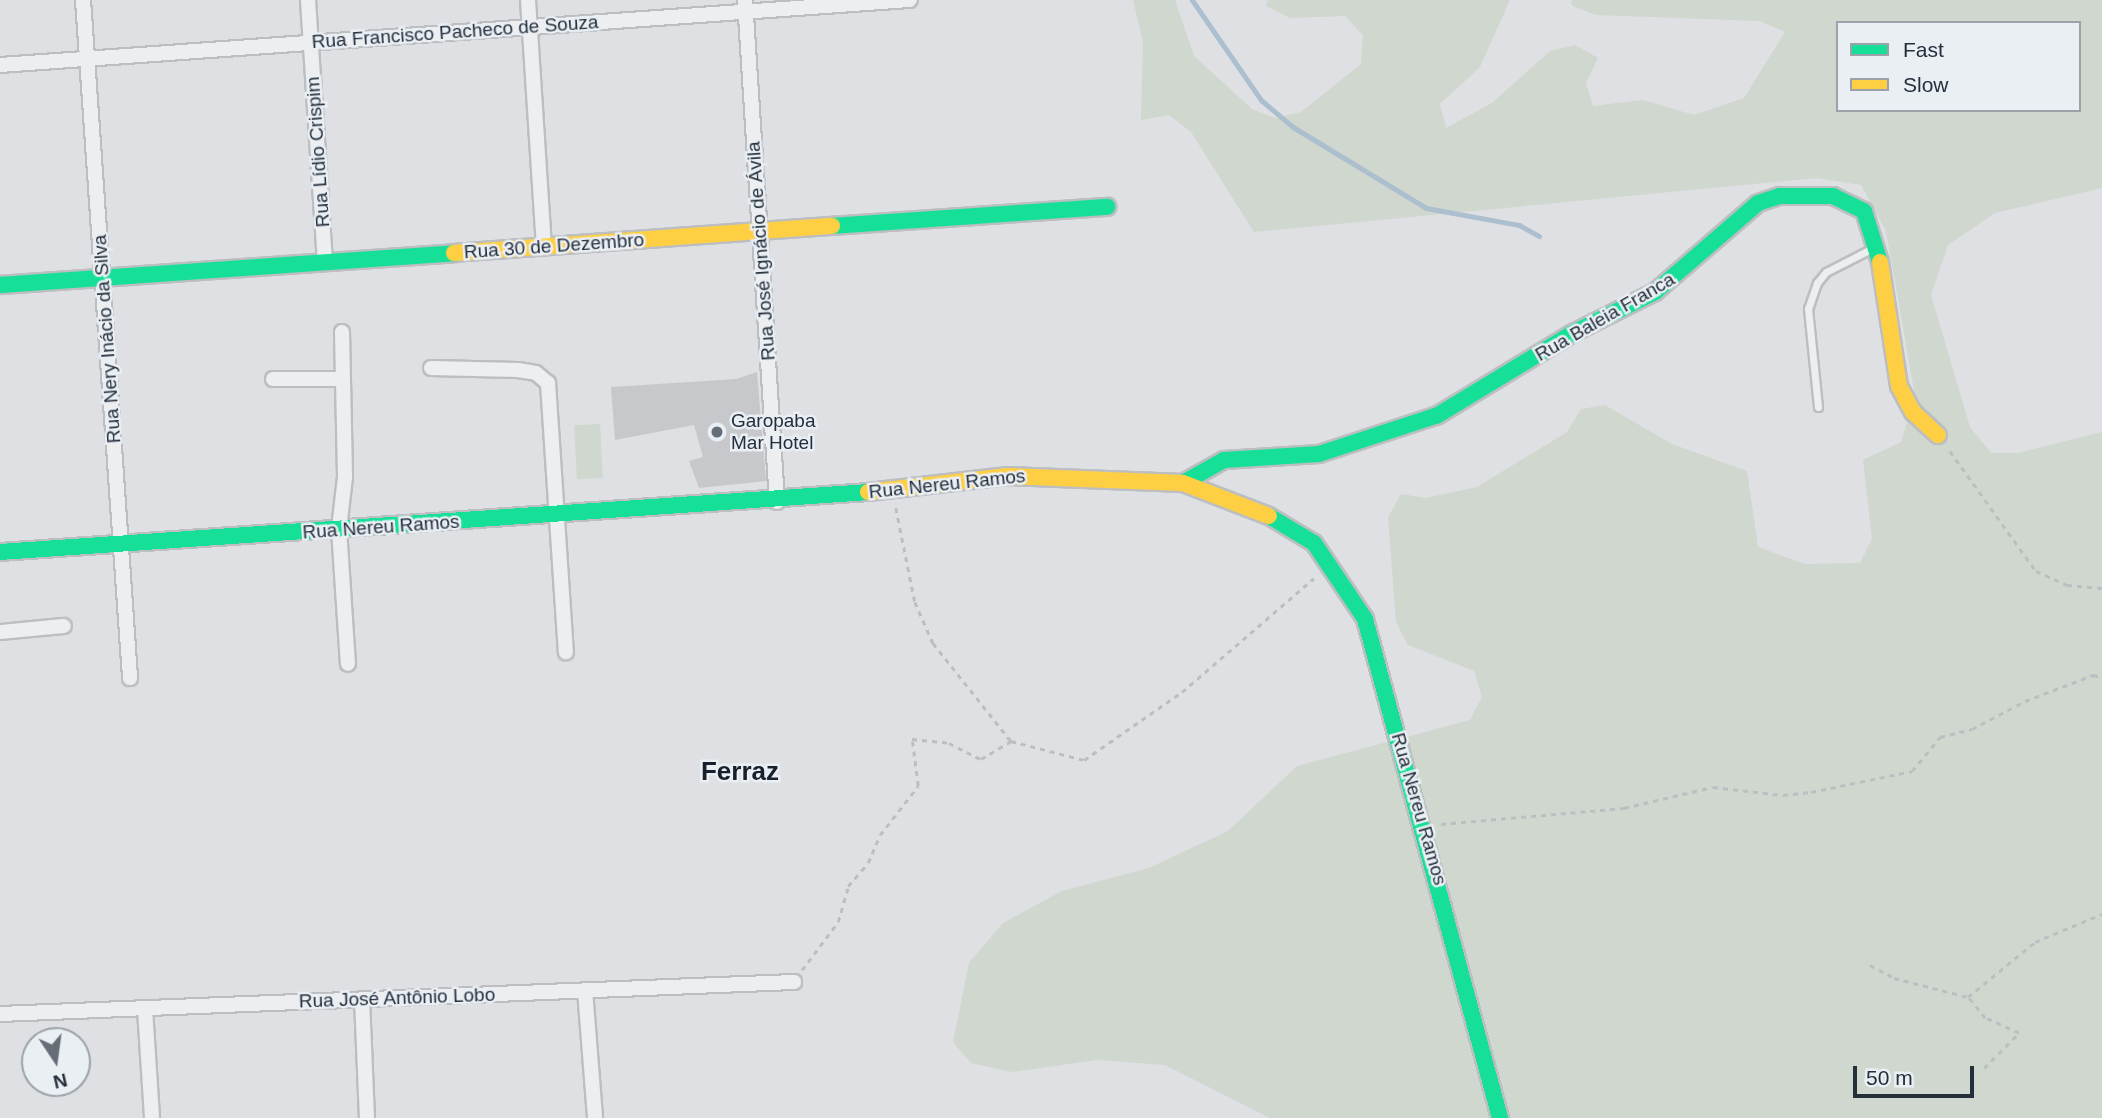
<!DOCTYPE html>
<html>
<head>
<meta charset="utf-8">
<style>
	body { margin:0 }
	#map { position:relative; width:2102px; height:1118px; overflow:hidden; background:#dee0e3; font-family:Arial,sans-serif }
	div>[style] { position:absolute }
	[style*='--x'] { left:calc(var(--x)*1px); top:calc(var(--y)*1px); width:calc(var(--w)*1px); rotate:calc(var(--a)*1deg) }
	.green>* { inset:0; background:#cfd7ce; transform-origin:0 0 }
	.stream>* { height:5px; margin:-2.5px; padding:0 2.5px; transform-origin:2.5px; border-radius:2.5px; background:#abbfcf }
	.building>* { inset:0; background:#c6c8cb }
	.path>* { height:2.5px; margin-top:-1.25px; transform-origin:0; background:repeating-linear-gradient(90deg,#bcbfc2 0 5px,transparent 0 10px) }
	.roads { filter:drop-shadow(2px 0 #bcbec1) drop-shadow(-2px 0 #bcbec1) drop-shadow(0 2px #bcbec1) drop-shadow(0 -2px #bcbec1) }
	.lane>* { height:7px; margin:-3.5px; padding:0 3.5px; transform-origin:3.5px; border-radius:3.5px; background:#edeef0 }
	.street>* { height:14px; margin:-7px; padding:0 7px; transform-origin:7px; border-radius:7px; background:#edeef0 }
	.fast>* { height:16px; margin:-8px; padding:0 8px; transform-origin:8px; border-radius:8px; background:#16e098 }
	.slow>* { height:16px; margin:-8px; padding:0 8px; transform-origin:8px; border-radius:8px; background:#ffcf43 }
	.dots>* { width:19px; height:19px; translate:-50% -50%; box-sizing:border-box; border:4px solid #eaeff4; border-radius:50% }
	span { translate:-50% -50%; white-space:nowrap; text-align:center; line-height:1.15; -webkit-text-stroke:5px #eaeff4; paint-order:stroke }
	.street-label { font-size:19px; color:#252f3c }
	.poi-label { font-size:19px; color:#252f3c }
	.left { translate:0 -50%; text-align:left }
	.district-label { font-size:26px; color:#18202c; font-weight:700 }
	.legend { position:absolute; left:1836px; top:21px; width:245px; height:91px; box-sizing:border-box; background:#eaeff4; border:2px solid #9ba2aa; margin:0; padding:9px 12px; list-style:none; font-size:21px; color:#252f3c }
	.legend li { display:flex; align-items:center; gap:14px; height:35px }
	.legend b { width:35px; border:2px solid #9ba2aa }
	.north { position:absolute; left:21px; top:1027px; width:70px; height:70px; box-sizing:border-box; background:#eaeff4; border:2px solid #9ba2aa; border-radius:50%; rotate:167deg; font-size:19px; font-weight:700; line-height:28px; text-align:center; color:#252f3c }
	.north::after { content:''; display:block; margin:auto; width:24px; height:32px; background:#666d76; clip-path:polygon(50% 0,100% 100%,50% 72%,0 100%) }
	.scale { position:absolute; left:1853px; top:1066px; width:121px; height:32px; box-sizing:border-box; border:4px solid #252f3c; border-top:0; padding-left:9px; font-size:21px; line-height:24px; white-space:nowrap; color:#252f3c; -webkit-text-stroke:5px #eaeff4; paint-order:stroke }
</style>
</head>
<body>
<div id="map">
	<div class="green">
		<i style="clip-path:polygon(evenodd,1133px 0,1175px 0,1194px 56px,1252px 109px,1275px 118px,1301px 112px,1361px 64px,1363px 35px,1345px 16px,1290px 18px,1266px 6px,1268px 0,1510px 0,1480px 67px,1440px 104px,1446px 128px,1492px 103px,1550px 51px,1575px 45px,1598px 58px,1586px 83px,1593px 106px,1643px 100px,1694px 115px,1744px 98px,1785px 32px,1760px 21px,1596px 15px,1571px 5px,1572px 0,2102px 0,2102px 188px,1995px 213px,1948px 245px,1931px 295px,1970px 427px,1991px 453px,2018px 453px,2102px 432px,2102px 1118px,1270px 1118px,1165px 1065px,1097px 1060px,1012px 1072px,971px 1063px,953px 1042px,969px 963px,1003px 923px,1062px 891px,1149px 868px,1228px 831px,1297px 766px,1470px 720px,1482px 697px,1474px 671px,1408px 645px,1396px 622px,1388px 517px,1401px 494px,1426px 498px,1477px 487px,1567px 432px,1581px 409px,1605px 405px,1672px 444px,1747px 471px,1758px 547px,1805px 564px,1860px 563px,1872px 539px,1863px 460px,1901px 442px,1915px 396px,1886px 231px,1861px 185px,1817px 178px,1254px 232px,1191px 132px,1169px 115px,1141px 120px,1143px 42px,1133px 0,1838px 23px,2079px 23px,2079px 110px,1838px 110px,1838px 23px)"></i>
		<i style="left:600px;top:424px;width:54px;height:26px;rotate:87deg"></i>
	</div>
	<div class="stream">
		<i style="--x:1192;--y:0;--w:121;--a:55.4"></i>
		<i style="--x:1261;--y:100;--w:42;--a:40.2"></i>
		<i style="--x:1293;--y:127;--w:156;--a:31.3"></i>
		<i style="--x:1426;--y:208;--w:95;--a:10.4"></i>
		<i style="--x:1519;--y:225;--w:23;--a:29"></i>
	</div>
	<div class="building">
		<i style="clip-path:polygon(757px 372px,766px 481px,699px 488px,689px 461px,703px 457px,694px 425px,615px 440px,611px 387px,736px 379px)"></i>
	</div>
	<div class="path">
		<i style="--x:1950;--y:451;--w:148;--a:54.4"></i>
		<i style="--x:2036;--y:571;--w:34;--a:24"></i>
		<i style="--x:2067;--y:585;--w:35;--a:5"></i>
		<i style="--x:896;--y:508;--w:96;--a:78.6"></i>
		<i style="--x:915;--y:602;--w:45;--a:66.3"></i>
		<i style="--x:933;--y:643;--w:125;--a:51.5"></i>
		<i style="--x:1441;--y:824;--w:184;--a:-5"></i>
		<i style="--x:1624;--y:808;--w:91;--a:-13.3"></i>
		<i style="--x:1713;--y:787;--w:70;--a:6.5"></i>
		<i style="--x:1783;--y:795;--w:28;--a:-6"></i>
		<i style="--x:1811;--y:792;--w:103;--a:-11.7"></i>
		<i style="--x:1912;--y:771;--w:44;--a:-50.5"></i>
		<i style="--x:1940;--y:737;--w:33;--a:-14"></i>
		<i style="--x:1972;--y:729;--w:60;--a:-27.8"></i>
		<i style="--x:2025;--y:701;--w:73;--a:-20.9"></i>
		<i style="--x:2093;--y:675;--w:9;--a:13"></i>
		<i style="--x:1870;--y:965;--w:27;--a:28"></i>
		<i style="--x:1894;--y:978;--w:76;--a:14.4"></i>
		<i style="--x:802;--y:970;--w:60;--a:-53.1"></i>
		<i style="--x:838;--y:922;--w:37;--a:-74"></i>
		<i style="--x:848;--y:886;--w:30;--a:-49"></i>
		<i style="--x:868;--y:863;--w:30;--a:-67"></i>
		<i style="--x:880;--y:835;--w:62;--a:-52.2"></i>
		<i style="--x:918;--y:786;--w:47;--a:-97.3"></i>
		<i style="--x:912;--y:739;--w:37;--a:6"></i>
		<i style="--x:949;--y:743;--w:36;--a:27"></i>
		<i style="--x:981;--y:759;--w:35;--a:-31"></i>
		<i style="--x:1011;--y:741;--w:75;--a:14.6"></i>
		<i style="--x:1084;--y:760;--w:119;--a:-34.8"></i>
		<i style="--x:1182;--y:692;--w:174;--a:-40.8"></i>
		<i style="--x:1984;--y:1068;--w:49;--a:-45"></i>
		<i style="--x:2019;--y:1033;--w:37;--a:-156"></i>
		<i style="--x:1985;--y:1018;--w:27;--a:-129"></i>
		<i style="--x:1968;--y:997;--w:87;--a:-39.4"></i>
		<i style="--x:2035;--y:942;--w:73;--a:-22.7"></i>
	</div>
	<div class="roads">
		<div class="lane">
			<i style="--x:1818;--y:407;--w:99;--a:-95.8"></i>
			<i style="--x:1808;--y:309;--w:28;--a:-71"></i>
			<i style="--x:1817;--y:283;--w:14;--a:-51"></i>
			<i style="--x:1826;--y:272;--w:53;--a:-27.1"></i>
		</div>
		<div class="street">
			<i style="--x:83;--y:0;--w:680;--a:86.03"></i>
			<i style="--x:308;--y:0;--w:263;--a:86.3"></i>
			<i style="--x:528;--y:0;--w:247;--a:86.3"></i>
			<i style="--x:745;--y:0;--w:503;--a:86.35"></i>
			<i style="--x:0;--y:65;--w:912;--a:-4.09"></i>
			<i style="--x:342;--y:332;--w:145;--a:88.8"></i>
			<i style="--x:345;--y:477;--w:52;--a:96.6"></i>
			<i style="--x:339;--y:529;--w:135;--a:86.2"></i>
			<i style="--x:431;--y:368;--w:87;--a:1.3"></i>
			<i style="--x:518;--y:370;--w:18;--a:9"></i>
			<i style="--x:536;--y:373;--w:16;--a:40"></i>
			<i style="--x:548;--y:383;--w:270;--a:86.2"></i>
			<i style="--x:273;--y:379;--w:69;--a:0"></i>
			<i style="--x:0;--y:632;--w:64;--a:-5.4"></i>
			<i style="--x:585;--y:990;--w:128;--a:85.5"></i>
			<i style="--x:362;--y:999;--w:119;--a:87.6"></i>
			<i style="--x:145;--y:1009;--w:109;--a:86.3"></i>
			<i style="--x:0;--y:1014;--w:795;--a:-2.31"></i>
		</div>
		<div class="fast">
			<i style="--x:832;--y:226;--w:276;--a:-4"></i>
			<i style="--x:0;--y:285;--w:455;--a:-4"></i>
			<i style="--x:1183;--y:483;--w:47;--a:-29.3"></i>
			<i style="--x:1224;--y:460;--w:95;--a:-3.6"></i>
			<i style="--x:1319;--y:454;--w:125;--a:-18.1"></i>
			<i style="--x:1438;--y:415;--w:156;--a:-31.3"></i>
			<i style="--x:1571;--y:334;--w:94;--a:-26.6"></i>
			<i style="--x:1655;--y:292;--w:136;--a:-40.8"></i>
			<i style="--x:1758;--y:203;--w:23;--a:-18"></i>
			<i style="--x:1780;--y:196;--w:53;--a:0"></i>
			<i style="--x:1833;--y:196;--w:34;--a:26"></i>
			<i style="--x:1864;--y:211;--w:53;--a:72.6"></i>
			<i style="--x:1269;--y:516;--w:52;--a:31"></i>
			<i style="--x:1314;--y:543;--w:92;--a:56.1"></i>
			<i style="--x:1365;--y:619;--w:517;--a:74.86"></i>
			<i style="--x:0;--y:552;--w:870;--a:-3.95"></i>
		</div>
		<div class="slow">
			<i style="--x:454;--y:253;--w:379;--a:-4.1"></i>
			<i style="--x:1880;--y:262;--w:125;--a:81.3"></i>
			<i style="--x:1899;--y:386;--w:30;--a:62"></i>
			<i style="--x:1913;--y:412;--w:34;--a:43"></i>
			<i style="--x:868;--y:492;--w:141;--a:-6.5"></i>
			<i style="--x:1008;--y:476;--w:175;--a:2.3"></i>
			<i style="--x:1183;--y:483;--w:92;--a:21"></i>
		</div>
	</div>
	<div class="dots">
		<i style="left:717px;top:432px;background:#666d76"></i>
	</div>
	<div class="street-label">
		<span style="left:455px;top:32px;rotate:-4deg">Rua Francisco Pacheco de Souza</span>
		<span style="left:318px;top:152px;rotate:-94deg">Rua Lídio Crispim</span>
		<span style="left:554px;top:246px;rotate:-4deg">Rua 30 de Dezembro</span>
		<span style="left:761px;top:251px;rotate:-94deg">Rua José Ignácio de Ávila</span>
		<span style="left:1605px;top:317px;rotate:-30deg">Rua Baleia Franca</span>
		<span style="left:107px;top:339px;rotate:-94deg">Rua Nery Inácio da Silva</span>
		<span style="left:947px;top:484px;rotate:-6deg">Rua Nereu Ramos</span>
		<span style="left:381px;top:527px;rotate:-4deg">Rua Nereu Ramos</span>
		<span style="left:1419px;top:809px;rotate:74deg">Rua Nereu Ramos</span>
		<span style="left:397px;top:998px;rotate:-2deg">Rua José Antônio Lobo</span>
	</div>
	<div class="poi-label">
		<span class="left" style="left:731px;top:432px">Garopaba<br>Mar Hotel</span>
	</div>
	<div class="district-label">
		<span style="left:740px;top:772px">Ferraz</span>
	</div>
	<ul class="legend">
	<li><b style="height:9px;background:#16e098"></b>Fast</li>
	<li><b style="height:9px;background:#ffcf43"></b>Slow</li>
	</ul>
	<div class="north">N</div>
	<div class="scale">50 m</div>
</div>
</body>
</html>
